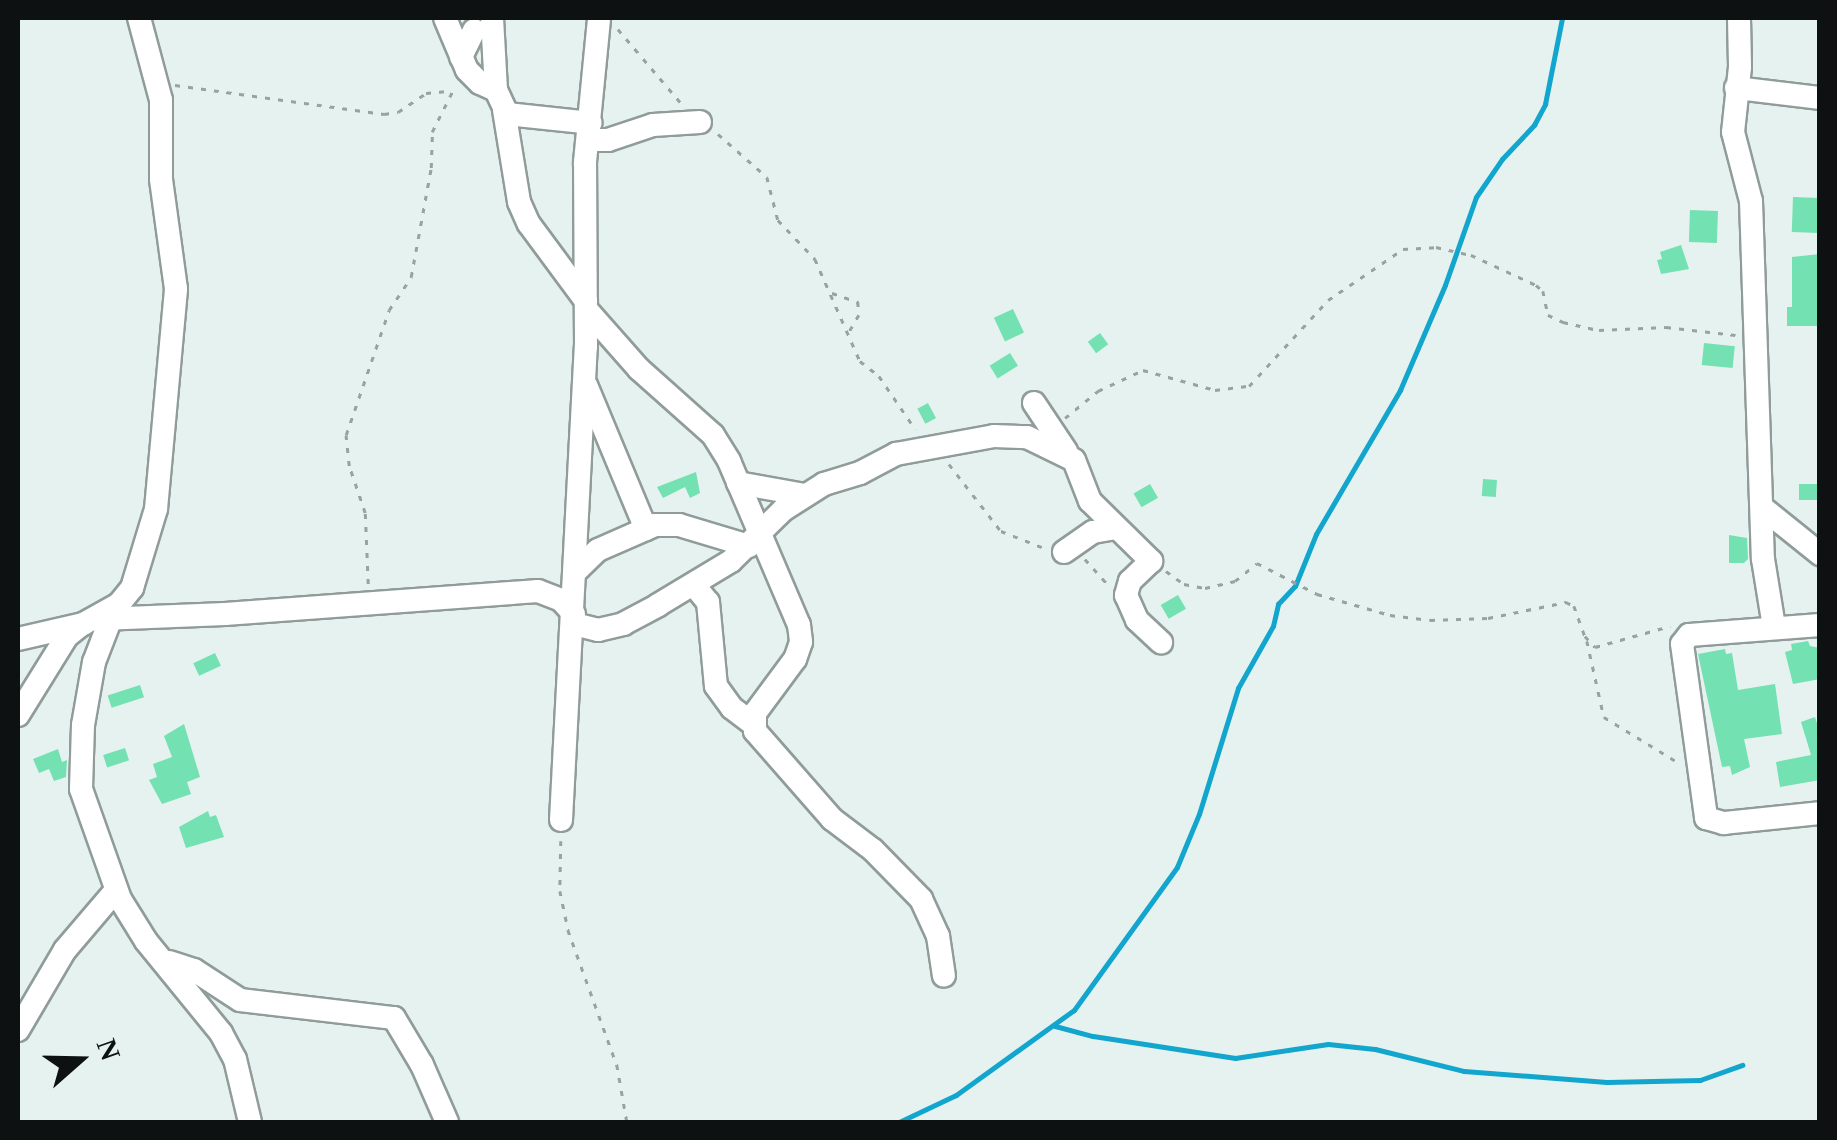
<!DOCTYPE html>
<html>
<head>
<meta charset="utf-8">
<style>
	body { margin:0 }
	#map { position:relative; width:1837px; height:1140px; overflow:hidden; background:#e5f2f0; font-family:"Times New Roman",serif }
	div>[style] { position:absolute }
	[style*='--x'] { left:calc(var(--x)*1px); top:calc(var(--y)*1px); width:calc(var(--w)*1px); rotate:calc(var(--a)*1deg) }
	.stream>* { height:5px; margin:-2.5px; padding:0 2.5px; transform-origin:2.5px; border-radius:2.5px; background:#12a5cd }
	.building>* { inset:0; background:#73e1b2; transform-origin:0 0 }
	.path>* { height:2.5px; margin-top:-1.25px; transform-origin:0; background:repeating-linear-gradient(90deg,#98a2a0 0 5px,transparent 0 13px) }
	.roads { filter:drop-shadow(2px 0 #909c9a) drop-shadow(-2px 0 #909c9a) drop-shadow(0 2px #909c9a) drop-shadow(0 -2px #909c9a) }
	.minor>* { height:22px; margin:-11px; padding:0 11px; transform-origin:11px; border-radius:11px; background:#fff }
	span { translate:-50% -50%; white-space:nowrap; text-align:center; line-height:1.15; -webkit-text-stroke:8px #e5f2f0; paint-order:stroke }
	.frame { position:absolute; inset:0; border:20px solid #0d1111; pointer-events:none }
	.north { position:absolute; left:30px; top:1010px; width:100px; height:100px; -webkit-text-stroke:8px #e5f2f0; paint-order:stroke; rotate:70deg; font-size:28px; font-weight:700; line-height:40px; text-align:center; color:#0d1111 }
	.north::after { content:''; display:block; margin:auto; width:35px; height:45px; background:#0d1111; clip-path:polygon(50% 0,100% 100%,50% 72%,0 100%) }
</style>
</head>
<body>
<div id="map">
	<div class="stream">
		<i style="--x:1055;--y:1026;--w:39;--a:15"></i>
		<i style="--x:1093;--y:1036;--w:144;--a:8.8"></i>
		<i style="--x:1235;--y:1058;--w:94;--a:-8.6"></i>
		<i style="--x:1328;--y:1044;--w:47;--a:6.1"></i>
		<i style="--x:1375;--y:1049;--w:92;--a:13.9"></i>
		<i style="--x:1464;--y:1071;--w:143;--a:4.4"></i>
		<i style="--x:1607;--y:1082;--w:93;--a:-1.2"></i>
		<i style="--x:1700;--y:1080;--w:45;--a:-19.7"></i>
		<i style="--x:899;--y:1122;--w:63;--a:-25.3"></i>
		<i style="--x:956;--y:1095;--w:145;--a:-35.8"></i>
		<i style="--x:1074;--y:1010;--w:176;--a:-54.2"></i>
		<i style="--x:1177;--y:867;--w:57;--a:-67.5"></i>
		<i style="--x:1199;--y:814;--w:132;--a:-72.8"></i>
		<i style="--x:1238;--y:688;--w:71;--a:-60.6"></i>
		<i style="--x:1273;--y:626;--w:23;--a:-77"></i>
		<i style="--x:1278;--y:604;--w:25;--a:-47"></i>
		<i style="--x:1295;--y:586;--w:56;--a:-68"></i>
		<i style="--x:1316;--y:534;--w:167;--a:-59.7"></i>
		<i style="--x:1400;--y:390;--w:114;--a:-66.8"></i>
		<i style="--x:1445;--y:285;--w:93;--a:-70.6"></i>
		<i style="--x:1476;--y:197;--w:46;--a:-55.6"></i>
		<i style="--x:1502;--y:159;--w:47;--a:-46.7"></i>
		<i style="--x:1534;--y:125;--w:24;--a:-62"></i>
		<i style="--x:1545;--y:104;--w:88;--a:-78.8"></i>
	</div>
	<div class="building">
		<i style="left:1793px;top:197px;width:27px;height:35px;rotate:2deg"></i>
		<i style="left:1690px;top:210px;width:28px;height:32px;rotate:2deg"></i>
		<i style="clip-path:polygon(1681px 245px,1689px 269px,1661px 274px,1657px 260px,1662px 259px,1660px 252px)"></i>
		<i style="clip-path:polygon(1820px 254px,1820px 326px,1787px 326px,1787px 307px,1792px 307px,1792px 257px)"></i>
		<i style="left:1013px;top:309px;width:26px;height:21px;rotate:65deg"></i>
		<i style="left:1100px;top:333px;width:14px;height:15px;rotate:54deg"></i>
		<i style="left:1704px;top:343px;width:31px;height:22px;rotate:6deg"></i>
		<i style="left:1010px;top:353px;width:15px;height:24px;rotate:58deg"></i>
		<i style="left:928px;top:403px;width:17px;height:12px;rotate:62deg"></i>
		<i style="clip-path:polygon(696px 472px,700px 493px,690px 498px,685px 487px,663px 498px,657px 487px)"></i>
		<i style="left:1483px;top:479px;width:14px;height:17px;rotate:4deg"></i>
		<i style="left:1150px;top:484px;width:16px;height:19px;rotate:60deg"></i>
		<i style="left:1820px;top:484px;width:16px;height:21px;rotate:90deg"></i>
		<i style="clip-path:polygon(1729px 535px,1747px 538px,1748px 559px,1744px 563px,1729px 563px)"></i>
		<i style="left:1178px;top:595px;width:16px;height:20px;rotate:60deg"></i>
		<i style="clip-path:polygon(1808px 641px,1810px 646px,1820px 648px,1820px 679px,1793px 684px,1785px 652px,1792px 650px,1791px 644px)"></i>
		<i style="clip-path:polygon(1725px 649px,1726px 654px,1732px 653px,1738px 690px,1775px 684px,1782px 734px,1744px 739px,1750px 767px,1732px 775px,1730px 766px,1722px 767px,1698px 654px)"></i>
		<i style="left:215px;top:653px;width:14px;height:24px;rotate:65deg"></i>
		<i style="left:140px;top:685px;width:13px;height:34px;rotate:72deg"></i>
		<i style="clip-path:polygon(1815px 717px,1820px 733px,1820px 780px,1780px 787px,1776px 762px,1811px 755px,1801px 722px)"></i>
		<i style="clip-path:polygon(184px 724px,200px 777px,187px 782px,191px 794px,162px 804px,149px 780px,157px 777px,153px 764px,172px 757px,164px 736px)"></i>
		<i style="left:125px;top:748px;width:13px;height:23px;rotate:72deg"></i>
		<i style="clip-path:polygon(58px 749px,62px 762px,67px 760px,66px 777px,54px 781px,49px 769px,39px 773px,33px 759px)"></i>
		<i style="clip-path:polygon(208px 811px,210px 817px,216px 815px,224px 837px,186px 848px,179px 827px)"></i>
	</div>
	<div class="path">
		<i style="--x:618;--y:29;--w:97;--a:49.6"></i>
		<i style="--x:175;--y:85;--w:211;--a:7.9"></i>
		<i style="--x:384;--y:114;--w:14;--a:-8"></i>
		<i style="--x:398;--y:112;--w:34;--a:-34"></i>
		<i style="--x:426;--y:93;--w:22;--a:-5"></i>
		<i style="--x:718;--y:134;--w:65;--a:41.3"></i>
		<i style="--x:767;--y:177;--w:44;--a:75.7"></i>
		<i style="--x:778;--y:220;--w:54;--a:46.5"></i>
		<i style="--x:815;--y:259;--w:111;--a:66.2"></i>
		<i style="--x:860;--y:361;--w:24;--a:38"></i>
		<i style="--x:879;--y:376;--w:65;--a:55.6"></i>
		<i style="--x:832;--y:293;--w:28;--a:19"></i>
		<i style="--x:858;--y:302;--w:13;--a:86"></i>
		<i style="--x:859;--y:315;--w:20;--a:120"></i>
		<i style="--x:1065;--y:418;--w:43;--a:-39.3"></i>
		<i style="--x:1098;--y:391;--w:50;--a:-25"></i>
		<i style="--x:1143;--y:370;--w:75;--a:15.5"></i>
		<i style="--x:1215;--y:390;--w:34;--a:-7"></i>
		<i style="--x:1249;--y:386;--w:117;--a:-47.4"></i>
		<i style="--x:1328;--y:300;--w:91;--a:-34.2"></i>
		<i style="--x:1403;--y:249;--w:33;--a:-3"></i>
		<i style="--x:1436;--y:247;--w:36;--a:13"></i>
		<i style="--x:1471;--y:255;--w:72;--a:24.8"></i>
		<i style="--x:1536;--y:285;--w:9;--a:41"></i>
		<i style="--x:1543;--y:291;--w:25;--a:78"></i>
		<i style="--x:1548;--y:315;--w:17;--a:25"></i>
		<i style="--x:1563;--y:322;--w:37;--a:13"></i>
		<i style="--x:1599;--y:330;--w:67;--a:-2.6"></i>
		<i style="--x:1666;--y:327;--w:70;--a:6.5"></i>
		<i style="--x:949;--y:464;--w:85;--a:52.2"></i>
		<i style="--x:1001;--y:531;--w:46;--a:21.6"></i>
		<i style="--x:1085;--y:559;--w:36;--a:48"></i>
		<i style="--x:1166;--y:571;--w:22;--a:36"></i>
		<i style="--x:1184;--y:584;--w:21;--a:11"></i>
		<i style="--x:1205;--y:588;--w:31;--a:-13"></i>
		<i style="--x:1235;--y:581;--w:28;--a:-39"></i>
		<i style="--x:1257;--y:563;--w:68;--a:27.3"></i>
		<i style="--x:1317;--y:594;--w:76;--a:16"></i>
		<i style="--x:1390;--y:615;--w:40;--a:7.1"></i>
		<i style="--x:1430;--y:620;--w:58;--a:-2"></i>
		<i style="--x:1488;--y:618;--w:80;--a:-11.6"></i>
		<i style="--x:1566;--y:602;--w:9;--a:27"></i>
		<i style="--x:1574;--y:606;--w:32;--a:70"></i>
		<i style="--x:1585;--y:636;--w:15;--a:48"></i>
		<i style="--x:1595;--y:647;--w:78;--a:-15.6"></i>
		<i style="--x:368;--y:584;--w:71;--a:-92.4"></i>
		<i style="--x:365;--y:513;--w:50;--a:-108.8"></i>
		<i style="--x:349;--y:466;--w:31;--a:-96"></i>
		<i style="--x:346;--y:435;--w:132;--a:-71"></i>
		<i style="--x:389;--y:310;--w:40;--a:-56"></i>
		<i style="--x:411;--y:277;--w:111;--a:-79.6"></i>
		<i style="--x:431;--y:168;--w:36;--a:-88"></i>
		<i style="--x:432;--y:132;--w:49;--a:-63.4"></i>
		<i style="--x:1587;--y:641;--w:78;--a:77.4"></i>
		<i style="--x:1604;--y:717;--w:88;--a:31.5"></i>
		<i style="--x:561;--y:841;--w:50;--a:91.1"></i>
		<i style="--x:560;--y:891;--w:40;--a:78"></i>
		<i style="--x:568;--y:930;--w:144;--a:70.1"></i>
		<i style="--x:617;--y:1065;--w:58;--a:80"></i>
	</div>
	<div class="roads">
		<div class="minor">
			<i style="--x:445;--y:18;--w:56;--a:67.1"></i>
			<i style="--x:467;--y:70;--w:18;--a:45"></i>
			<i style="--x:480;--y:83;--w:17;--a:24"></i>
			<i style="--x:492;--y:18;--w:72;--a:86.8"></i>
			<i style="--x:496;--y:90;--w:26;--a:65"></i>
			<i style="--x:507;--y:114;--w:84;--a:6.1"></i>
			<i style="--x:1739;--y:18;--w:49;--a:88.8"></i>
			<i style="--x:1740;--y:67;--w:65;--a:96.1"></i>
			<i style="--x:1733;--y:132;--w:71;--a:75.4"></i>
			<i style="--x:1751;--y:201;--w:358;--a:88.1"></i>
			<i style="--x:1763;--y:559;--w:69;--a:80.8"></i>
			<i style="--x:461;--y:57;--w:30;--a:-64"></i>
			<i style="--x:1736;--y:88;--w:85;--a:6.8"></i>
			<i style="--x:504;--y:110;--w:93;--a:80.7"></i>
			<i style="--x:519;--y:202;--w:24;--a:66"></i>
			<i style="--x:529;--y:224;--w:96;--a:53.5"></i>
			<i style="--x:589;--y:140;--w:19;--a:0"></i>
			<i style="--x:608;--y:140;--w:47;--a:-18.4"></i>
			<i style="--x:653;--y:125;--w:47;--a:-3.7"></i>
			<i style="--x:586;--y:309;--w:80;--a:48.5"></i>
			<i style="--x:639;--y:369;--w:99;--a:41.7"></i>
			<i style="--x:713;--y:435;--w:31;--a:58"></i>
			<i style="--x:729;--y:461;--w:178;--a:66.9"></i>
			<i style="--x:799;--y:625;--w:17;--a:83"></i>
			<i style="--x:801;--y:642;--w:18;--a:109"></i>
			<i style="--x:795;--y:659;--w:67;--a:126.5"></i>
			<i style="--x:755;--y:713;--w:18;--a:90"></i>
			<i style="--x:755;--y:731;--w:117;--a:48.8"></i>
			<i style="--x:832;--y:819;--w:51;--a:37.1"></i>
			<i style="--x:873;--y:850;--w:69;--a:45.6"></i>
			<i style="--x:921;--y:899;--w:41;--a:65.3"></i>
			<i style="--x:938;--y:936;--w:40;--a:81.5"></i>
			<i style="--x:586;--y:385;--w:156;--a:67.4"></i>
			<i style="--x:1034;--y:403;--w:58;--a:56.3"></i>
			<i style="--x:738;--y:483;--w:68;--a:10.2"></i>
			<i style="--x:1764;--y:509;--w:72;--a:38.8"></i>
			<i style="--x:1064;--y:552;--w:35;--a:-35"></i>
			<i style="--x:1093;--y:532;--w:22;--a:-10"></i>
			<i style="--x:576;--y:571;--w:30;--a:-44"></i>
			<i style="--x:598;--y:550;--w:62;--a:-23.7"></i>
			<i style="--x:655;--y:525;--w:24;--a:0"></i>
			<i style="--x:679;--y:525;--w:73;--a:16.7"></i>
			<i style="--x:694;--y:585;--w:22;--a:51"></i>
			<i style="--x:708;--y:602;--w:84;--a:84.6"></i>
			<i style="--x:716;--y:686;--w:27;--a:54"></i>
			<i style="--x:732;--y:708;--w:26;--a:37"></i>
			<i style="--x:111;--y:618;--w:47;--a:111.1"></i>
			<i style="--x:94;--y:662;--w:64;--a:99.9"></i>
			<i style="--x:83;--y:725;--w:64;--a:91.8"></i>
			<i style="--x:81;--y:789;--w:117;--a:70.5"></i>
			<i style="--x:120;--y:899;--w:49;--a:58.2"></i>
			<i style="--x:146;--y:941;--w:119;--a:50.8"></i>
			<i style="--x:221;--y:1033;--w:30;--a:62"></i>
			<i style="--x:235;--y:1059;--w:65;--a:76.6"></i>
			<i style="--x:101;--y:619;--w:124;--a:-2.3"></i>
			<i style="--x:225;--y:614;--w:314;--a:-4.2"></i>
			<i style="--x:538;--y:591;--w:25;--a:21"></i>
			<i style="--x:561;--y:600;--w:19;--a:47"></i>
			<i style="--x:574;--y:624;--w:25;--a:14"></i>
			<i style="--x:598;--y:630;--w:26;--a:-13"></i>
			<i style="--x:623;--y:624;--w:40;--a:-28"></i>
			<i style="--x:658;--y:605;--w:85;--a:-31.1"></i>
			<i style="--x:731;--y:561;--w:73;--a:-44.4"></i>
			<i style="--x:783;--y:510;--w:49;--a:-32.4"></i>
			<i style="--x:824;--y:484;--w:38;--a:-17"></i>
			<i style="--x:860;--y:473;--w:41;--a:-27.8"></i>
			<i style="--x:896;--y:454;--w:100;--a:-10.4"></i>
			<i style="--x:994;--y:436;--w:33;--a:2"></i>
			<i style="--x:1027;--y:437;--w:52;--a:26.1"></i>
			<i style="--x:1074;--y:460;--w:44;--a:68.7"></i>
			<i style="--x:1090;--y:501;--w:86;--a:44.5"></i>
			<i style="--x:1151;--y:561;--w:29;--a:136"></i>
			<i style="--x:1130;--y:581;--w:15;--a:106"></i>
			<i style="--x:1126;--y:595;--w:27;--a:66"></i>
			<i style="--x:1137;--y:620;--w:33;--a:43"></i>
			<i style="--x:1820;--y:625;--w:131;--a:175.6"></i>
			<i style="--x:1689;--y:635;--w:11;--a:128"></i>
			<i style="--x:1682;--y:644;--w:176;--a:82.1"></i>
			<i style="--x:1706;--y:818;--w:19;--a:16"></i>
			<i style="--x:1724;--y:823;--w:97;--a:-5.9"></i>
			<i style="--x:18;--y:639;--w:67;--a:-13"></i>
			<i style="--x:83;--y:624;--w:41;--a:-29.1"></i>
			<i style="--x:119;--y:604;--w:21;--a:-51"></i>
			<i style="--x:132;--y:588;--w:83;--a:-73.1"></i>
			<i style="--x:156;--y:509;--w:221;--a:-84.8"></i>
			<i style="--x:176;--y:289;--w:111;--a:-97.8"></i>
			<i style="--x:161;--y:179;--w:79;--a:-90"></i>
			<i style="--x:161;--y:100;--w:85;--a:-105"></i>
			<i style="--x:18;--y:715;--w:93;--a:-58.2"></i>
			<i style="--x:67;--y:636;--w:16;--a:-38"></i>
			<i style="--x:561;--y:820;--w:474;--a:-87"></i>
			<i style="--x:586;--y:347;--w:185;--a:-90.3"></i>
			<i style="--x:585;--y:162;--w:145;--a:-84.4"></i>
			<i style="--x:169;--y:962;--w:26;--a:18"></i>
			<i style="--x:194;--y:970;--w:55;--a:33.1"></i>
			<i style="--x:240;--y:1000;--w:155;--a:6.7"></i>
			<i style="--x:394;--y:1018;--w:55;--a:59.2"></i>
			<i style="--x:422;--y:1065;--w:62;--a:66.3"></i>
			<i style="--x:18;--y:1030;--w:93;--a:-59.6"></i>
			<i style="--x:65;--y:950;--w:79;--a:-49.6"></i>
		</div>
	</div>
	<div class="frame"></div>
	<div class="north">N</div>
</div>
</body>
</html>
